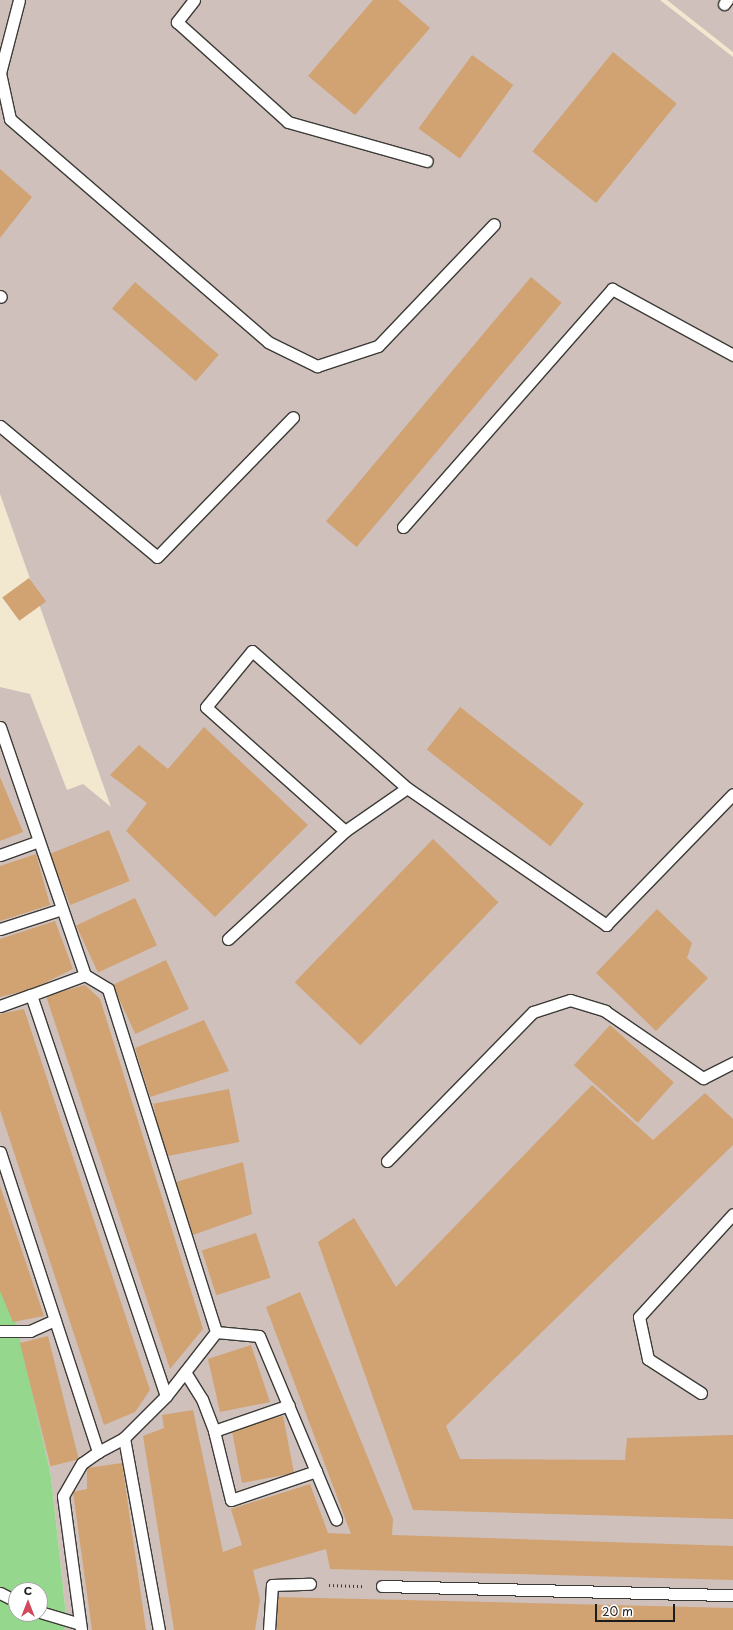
<!DOCTYPE html>
<html>
<head>
<meta charset="utf-8">
<style>
	body { margin:0 }
	#map { position:relative; width:733px; height:1630px; overflow:hidden; background:#f2e8cf; font-family:"Playpen Sans",sans-serif }
	div>[style] { position:absolute }
	[style*='--x'] { left:calc(var(--x)*1px); top:calc(var(--y)*1px); width:calc(var(--w)*1px); rotate:calc(var(--a)*1deg) }
	.industrial>* { inset:0; background:#cfc0bb }
	.green>* { inset:0; background:#96d78e }
	.building>* { inset:0; background:#d1a272; transform-origin:0 0 }
	.path>* { height:2.5px; margin-top:-1.25px; transform-origin:0; background:repeating-linear-gradient(90deg,#3c3b37 0 1px,transparent 0 4px) }
	.roads { filter:drop-shadow(1px 0 #3c3b37) drop-shadow(-1px 0 #3c3b37) drop-shadow(0 1px #3c3b37) drop-shadow(0 -1px #3c3b37) }
	.lane>* { height:11px; margin:-5.5px; padding:0 5.5px; transform-origin:5.5px; border-radius:5.5px; background:#fff }
	span { translate:-50% -50%; white-space:nowrap; text-align:center; line-height:1.15; -webkit-text-stroke:3px #fff; paint-order:stroke }
	.north { position:absolute; left:8px; top:1582px; width:40px; height:40px; box-sizing:border-box; background:#fff; border:1px solid #a4a4a4; border-radius:50%; rotate:0deg; font-size:11px; font-weight:700; line-height:16px; text-align:center; color:#1c1c1c }
	.north::after { content:''; display:block; margin:auto; width:14px; height:18px; background:#d1495b; clip-path:polygon(50% 0,100% 100%,50% 72%,0 100%) }
	.scale { position:absolute; left:595px; top:1604px; width:80px; height:18px; box-sizing:border-box; border:2px solid #1c1c1c; border-top:0; padding-left:5px; font-size:12px; line-height:14px; white-space:nowrap; color:#1c1c1c; -webkit-text-stroke:3px #fff; paint-order:stroke }
</style>
</head>
<body>
<div id="map">
	<div class="industrial">
		<i style="clip-path:polygon(0 0,660px 0,733px 57px,733px 1630px,64px 1630px,67px 1624px,51px 1476px,0 1259px,0 687px,30px 694px,67px 790px,83px 784px,111px 807px,0 494px)"></i>
		<i style="clip-path:polygon(667px 0,733px 0,733px 52px)"></i>
	</div>
	<div class="green">
		<i style="clip-path:polygon(evenodd,0 1262px,9px 1291px,51px 1476px,67px 1624px,64px 1630px,0 1630px,0 1262px,16px 1590px,40px 1590px,40px 1614px,16px 1614px,16px 1590px)"></i>
	</div>
	<div class="building">
		<i style="clip-path:polygon(373px 0,398px 0,430px 28px,355px 115px,308px 76px)"></i>
		<i style="left:613px;top:52px;width:82px;height:128px;rotate:39deg"></i>
		<i style="left:472px;top:55px;width:51px;height:91px;rotate:36deg"></i>
		<i style="clip-path:polygon(0 169px,32px 197px,0 238px)"></i>
		<i style="left:531px;top:277px;width:40px;height:319px;rotate:40deg"></i>
		<i style="left:135px;top:282px;width:111px;height:35px;rotate:41deg"></i>
		<i style="left:29px;top:578px;width:29px;height:33px;rotate:54deg"></i>
		<i style="left:460px;top:707px;width:157px;height:54px;rotate:38deg"></i>
		<i style="clip-path:polygon(204px 727px,308px 825px,215px 917px,126px 831px,147px 803px,110px 775px,139px 745px,168px 769px)"></i>
		<i style="clip-path:polygon(0 777px,23px 832px,0 841px)"></i>
		<i style="left:109px;top:830px;width:55px;height:64px;rotate:68deg"></i>
		<i style="left:433px;top:839px;width:91px;height:199px;rotate:44deg"></i>
		<i style="clip-path:polygon(36px 854px,50px 905px,0 921px,0 866px)"></i>
		<i style="left:135px;top:898px;width:52px;height:65px;rotate:65deg"></i>
		<i style="clip-path:polygon(657px 909px,692px 943px,687px 958px,708px 978px,656px 1031px,596px 973px)"></i>
		<i style="clip-path:polygon(55px 921px,73px 969px,32px 989px,0 997px,0 939px)"></i>
		<i style="left:166px;top:960px;width:54px;height:59px;rotate:65deg"></i>
		<i style="clip-path:polygon(85px 985px,100px 999px,203px 1329px,170px 1369px,46px 996px)"></i>
		<i style="clip-path:polygon(24px 1009px,150px 1390px,135px 1412px,104px 1425px,0 1110px,0 1014px)"></i>
		<i style="clip-path:polygon(204px 1020px,229px 1071px,150px 1097px,135px 1048px)"></i>
		<i style="left:610px;top:1025px;width:86px;height:54px;rotate:42deg"></i>
		<i style="clip-path:polygon(592px 1085px,653px 1140px,705px 1093px,733px 1119px,733px 1145px,446px 1426px,460px 1459px,625px 1460px,627px 1438px,733px 1435px,733px 1519px,413px 1510px,318px 1242px,354px 1218px,396px 1287px)"></i>
		<i style="left:229px;top:1089px;width:54px;height:77px;rotate:79deg"></i>
		<i style="clip-path:polygon(243px 1162px,252px 1214px,193px 1235px,176px 1182px)"></i>
		<i style="clip-path:polygon(0 1186px,44px 1316px,13px 1322px,0 1291px)"></i>
		<i style="left:256px;top:1233px;width:47px;height:57px;rotate:72deg"></i>
		<i style="clip-path:polygon(300px 1292px,393px 1519px,392px 1535px,733px 1546px,733px 1580px,330px 1569px,326px 1549px,253px 1570px,260px 1600px,255px 1630px,174px 1630px,143px 1436px,164px 1428px,162px 1415px,193px 1410px,223px 1552px,242px 1545px,231px 1509px,310px 1484px,328px 1533px,351px 1534px,266px 1307px)"></i>
		<i style="left:48px;top:1336px;width:127px;height:29px;rotate:76deg"></i>
		<i style="clip-path:polygon(251px 1345px,270px 1402px,220px 1412px,208px 1359px)"></i>
		<i style="left:283px;top:1416px;width:58px;height:53px;rotate:79deg"></i>
		<i style="clip-path:polygon(122px 1463px,146px 1630px,92px 1630px,73px 1492px,87px 1489px,87px 1468px)"></i>
		<i style="clip-path:polygon(277px 1597px,733px 1608px,733px 1630px,277px 1630px)"></i>
	</div>
	<div class="path">
		<i style="--x:329;--y:1585;--w:35;--a:2"></i>
	</div>
	<div class="roads">
		<div class="lane">
			<i style="--x:194;--y:0;--w:28;--a:128"></i>
			<i style="--x:177;--y:22;--w:149;--a:42"></i>
			<i style="--x:288;--y:122;--w:144;--a:15.7"></i>
			<i style="--x:724;--y:4;--w:5;--a:-53"></i>
			<i style="--x:0;--y:73;--w:47;--a:77.7"></i>
			<i style="--x:10;--y:119;--w:341;--a:40.8"></i>
			<i style="--x:268;--y:342;--w:55;--a:26.1"></i>
			<i style="--x:317;--y:366;--w:64;--a:-18.2"></i>
			<i style="--x:378;--y:346;--w:168;--a:-46.4"></i>
			<i style="--x:0;--y:73;--w:75;--a:-75.4"></i>
			<i style="--x:0;--y:296;--w:1;--a:45"></i>
			<i style="--x:0;--y:426;--w:204;--a:39.8"></i>
			<i style="--x:157;--y:557;--w:195;--a:-45.8"></i>
			<i style="--x:403;--y:527;--w:317;--a:-48.7"></i>
			<i style="--x:612;--y:289;--w:138;--a:28.6"></i>
			<i style="--x:0;--y:727;--w:262;--a:71.1"></i>
			<i style="--x:85;--y:975;--w:27;--a:31"></i>
			<i style="--x:108;--y:989;--w:360;--a:72.5"></i>
			<i style="--x:216;--y:1332;--w:81;--a:128"></i>
			<i style="--x:166;--y:1396;--w:59;--a:135"></i>
			<i style="--x:124;--y:1438;--w:195;--a:79.7"></i>
			<i style="--x:345;--y:831;--w:186;--a:-138.3"></i>
			<i style="--x:206;--y:707;--w:72;--a:-50.6"></i>
			<i style="--x:252;--y:651;--w:207;--a:41.5"></i>
			<i style="--x:0;--y:855;--w:41;--a:-19.7"></i>
			<i style="--x:0;--y:929;--w:65;--a:-17.9"></i>
			<i style="--x:228;--y:939;--w:159;--a:-42.7"></i>
			<i style="--x:345;--y:831;--w:75;--a:-34.7"></i>
			<i style="--x:407;--y:788;--w:242;--a:34.5"></i>
			<i style="--x:606;--y:925;--w:182;--a:-45.9"></i>
			<i style="--x:31;--y:995;--w:58;--a:-20.3"></i>
			<i style="--x:0;--y:1006;--w:33;--a:-20"></i>
			<i style="--x:31;--y:995;--w:423;--a:71.4"></i>
			<i style="--x:0;--y:1152;--w:316;--a:71.9"></i>
			<i style="--x:98;--y:1452;--w:19;--a:145"></i>
			<i style="--x:82;--y:1463;--w:38;--a:120"></i>
			<i style="--x:63;--y:1496;--w:135;--a:82.3"></i>
			<i style="--x:387;--y:1161;--w:209;--a:-45.6"></i>
			<i style="--x:533;--y:1012;--w:39;--a:-18"></i>
			<i style="--x:570;--y:1000;--w:37;--a:17"></i>
			<i style="--x:605;--y:1011;--w:119;--a:34.4"></i>
			<i style="--x:703;--y:1078;--w:34;--a:-27"></i>
			<i style="--x:0;--y:1331;--w:30;--a:0"></i>
			<i style="--x:30;--y:1331;--w:27;--a:-24"></i>
			<i style="--x:216;--y:1332;--w:43;--a:5.3"></i>
			<i style="--x:259;--y:1336;--w:199;--a:67.2"></i>
			<i style="--x:185;--y:1372;--w:32;--a:58"></i>
			<i style="--x:202;--y:1399;--w:34;--a:69"></i>
			<i style="--x:214;--y:1431;--w:71;--a:76.2"></i>
			<i style="--x:231;--y:1500;--w:90;--a:-18.8"></i>
			<i style="--x:701;--y:1393;--w:63;--a:-147.3"></i>
			<i style="--x:648;--y:1359;--w:43;--a:-102.1"></i>
			<i style="--x:639;--y:1317;--w:139;--a:-47.6"></i>
			<i style="--x:214;--y:1431;--w:79;--a:-19.1"></i>
			<i style="--x:98;--y:1452;--w:30;--a:-28"></i>
			<i style="--x:382;--y:1586;--w:351;--a:1.5"></i>
			<i style="--x:0;--y:1593;--w:18;--a:27"></i>
			<i style="--x:40;--y:1612;--w:42;--a:16.7"></i>
			<i style="--x:269;--y:1630;--w:45;--a:-86.2"></i>
			<i style="--x:272;--y:1585;--w:38;--a:-2"></i>
		</div>
	</div>
	<div class="north">С</div>
	<div class="scale">20 m</div>
</div>
</body>
</html>
